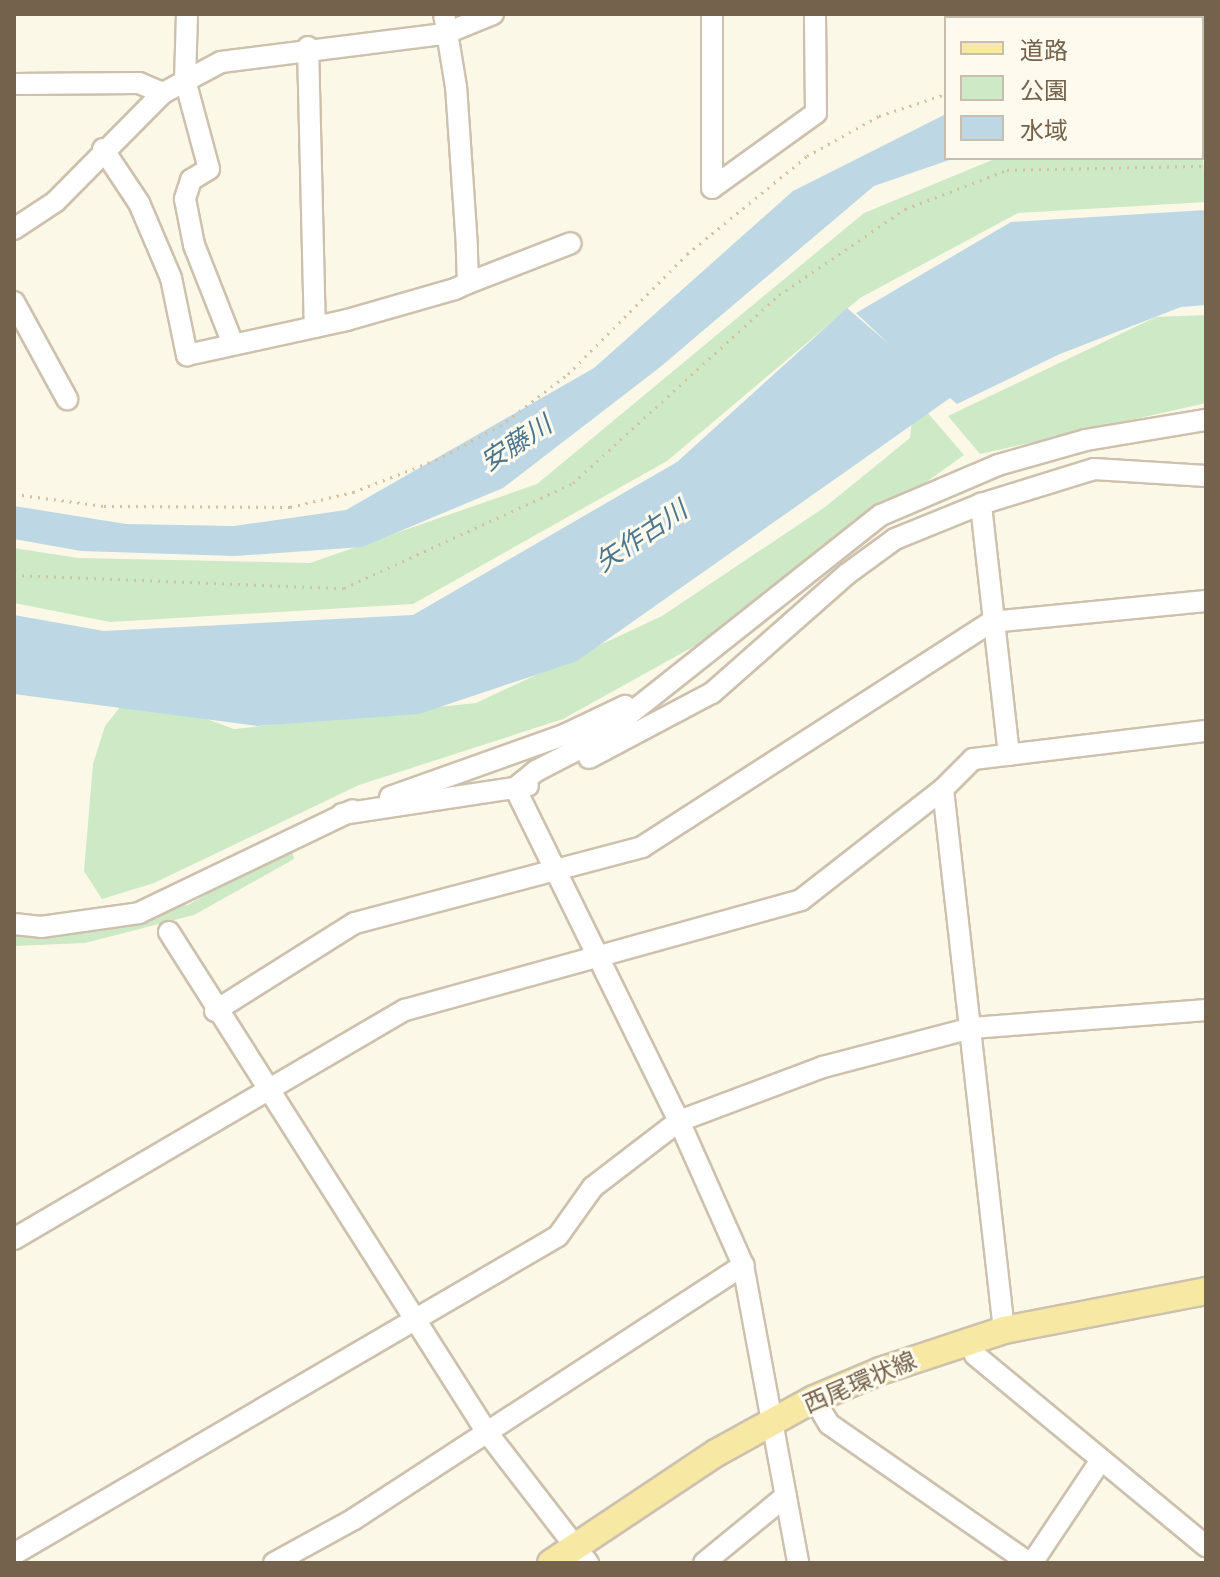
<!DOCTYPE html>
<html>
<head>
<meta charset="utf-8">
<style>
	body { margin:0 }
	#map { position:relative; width:1220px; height:1577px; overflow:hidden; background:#fbf8e8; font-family:Mulish,"Noto Sans JP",sans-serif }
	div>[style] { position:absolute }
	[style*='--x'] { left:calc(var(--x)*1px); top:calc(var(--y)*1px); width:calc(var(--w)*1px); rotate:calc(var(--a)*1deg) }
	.green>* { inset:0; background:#cee9c6 }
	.water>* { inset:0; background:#bdd7e5 }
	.path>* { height:3px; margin-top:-1.5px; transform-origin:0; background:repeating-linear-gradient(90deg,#d5c0a3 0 2px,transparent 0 8px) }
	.roads { filter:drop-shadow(2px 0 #cdc1ae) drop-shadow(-2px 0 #cdc1ae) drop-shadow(0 2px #cdc1ae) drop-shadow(0 -2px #cdc1ae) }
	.minor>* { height:20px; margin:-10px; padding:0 10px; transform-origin:10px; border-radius:10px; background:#fff }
	.major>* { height:26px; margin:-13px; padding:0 13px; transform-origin:13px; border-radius:13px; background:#f7e8a3 }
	span { translate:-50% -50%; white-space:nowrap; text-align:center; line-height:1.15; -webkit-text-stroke:6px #fefbee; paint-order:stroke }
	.street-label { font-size:24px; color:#74624d }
	.water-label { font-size:26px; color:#4b768d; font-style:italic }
	.frame { position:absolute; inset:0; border:16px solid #74624d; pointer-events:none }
	.legend { position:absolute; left:944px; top:16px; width:260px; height:144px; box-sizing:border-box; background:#fefbee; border:2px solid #c7beae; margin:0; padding:10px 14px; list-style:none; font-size:24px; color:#74624d }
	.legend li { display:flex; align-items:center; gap:16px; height:40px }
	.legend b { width:40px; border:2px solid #c7beae }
</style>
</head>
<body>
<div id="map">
	<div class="green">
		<i style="clip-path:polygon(1202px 143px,1206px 202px,1018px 213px,860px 298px,667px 461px,413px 604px,110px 622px,14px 603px,14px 548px,78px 558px,310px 563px,537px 484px,864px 213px,997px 158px,1202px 158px)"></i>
		<i style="clip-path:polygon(1206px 315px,1206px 403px,980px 454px,948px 416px,1156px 317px)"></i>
		<i style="clip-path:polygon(914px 397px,964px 455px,709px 638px,563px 719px,359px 785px,154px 883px,102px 899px,84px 871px,93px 764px,105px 726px,132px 692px,234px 729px,476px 703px,662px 616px,825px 507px,910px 438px)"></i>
		<i style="clip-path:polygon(291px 845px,294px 859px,194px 915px,85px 943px,14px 946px,14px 925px,188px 905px)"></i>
	</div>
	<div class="water">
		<i style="clip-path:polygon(946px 114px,946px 158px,955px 158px,874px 186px,659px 368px,503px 488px,362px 547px,235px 556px,81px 551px,14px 539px,14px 506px,126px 524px,234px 526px,346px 510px,594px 368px,793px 191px)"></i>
		<i style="clip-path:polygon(1206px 210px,1206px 305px,1181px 307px,1060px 354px,957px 404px,950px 398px,577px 661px,419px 714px,257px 726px,14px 694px,14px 615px,104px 631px,413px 615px,677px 462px,847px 308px,889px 344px,856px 313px,1011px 222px)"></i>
	</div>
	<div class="path">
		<i style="--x:1202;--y:85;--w:4;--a:0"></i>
		<i style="--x:14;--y:494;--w:91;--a:7.6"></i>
		<i style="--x:104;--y:506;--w:186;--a:0.3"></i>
		<i style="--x:290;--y:507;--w:65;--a:-13.4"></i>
		<i style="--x:353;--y:492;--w:89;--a:-21.1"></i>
		<i style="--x:436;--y:460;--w:72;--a:-28"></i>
		<i style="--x:500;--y:426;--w:86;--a:-37.4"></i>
		<i style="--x:568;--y:374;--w:169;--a:-45.2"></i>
		<i style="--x:687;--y:254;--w:155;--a:-39.2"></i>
		<i style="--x:807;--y:156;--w:82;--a:-29.1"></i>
		<i style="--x:879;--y:116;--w:71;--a:-18.2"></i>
		<i style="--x:14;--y:575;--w:330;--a:2.3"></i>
		<i style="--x:344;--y:588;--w:252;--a:-24.6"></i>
		<i style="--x:573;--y:483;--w:279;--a:-42.4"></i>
		<i style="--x:779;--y:295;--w:153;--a:-34.3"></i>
		<i style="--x:905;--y:209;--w:109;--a:-20.9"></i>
		<i style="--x:1007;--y:170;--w:199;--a:-1.2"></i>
	</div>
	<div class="roads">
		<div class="minor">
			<i style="--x:187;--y:14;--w:66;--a:91.7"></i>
			<i style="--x:185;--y:80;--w:92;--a:74.9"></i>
			<i style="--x:209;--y:169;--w:21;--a:149"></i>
			<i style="--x:191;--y:180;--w:20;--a:108"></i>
			<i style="--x:185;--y:199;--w:47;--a:78.9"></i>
			<i style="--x:194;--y:245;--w:106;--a:68.5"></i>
			<i style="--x:712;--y:14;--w:174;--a:90"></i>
			<i style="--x:712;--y:188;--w:128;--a:-35.8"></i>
			<i style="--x:816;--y:113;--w:99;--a:-90.6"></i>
			<i style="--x:308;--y:47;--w:280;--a:88.6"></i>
			<i style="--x:14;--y:84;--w:125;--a:-0.5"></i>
			<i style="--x:139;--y:83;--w:26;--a:23"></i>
			<i style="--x:103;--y:149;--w:65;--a:56.3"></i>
			<i style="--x:139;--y:203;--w:82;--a:66.9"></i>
			<i style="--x:171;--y:278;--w:79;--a:78.3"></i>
			<i style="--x:187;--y:355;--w:164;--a:-12.3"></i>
			<i style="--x:347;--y:320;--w:112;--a:-16"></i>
			<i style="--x:455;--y:289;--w:14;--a:-25"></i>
			<i style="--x:468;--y:283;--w:36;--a:-92"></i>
			<i style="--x:467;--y:247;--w:160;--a:-93.9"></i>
			<i style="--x:456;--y:87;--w:74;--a:-99.3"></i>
			<i style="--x:14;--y:229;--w:49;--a:-33.4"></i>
			<i style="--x:55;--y:202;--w:153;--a:-45.3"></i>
			<i style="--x:163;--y:93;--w:66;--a:-28.1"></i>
			<i style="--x:221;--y:62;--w:225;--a:-7.2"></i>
			<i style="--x:444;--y:34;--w:53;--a:-22.2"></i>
			<i style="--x:468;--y:283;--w:110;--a:-21.2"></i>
			<i style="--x:14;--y:302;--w:111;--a:61.3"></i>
			<i style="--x:1009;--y:755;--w:253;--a:-96.4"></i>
			<i style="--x:981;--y:504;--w:118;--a:-17.2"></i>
			<i style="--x:1094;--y:469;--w:112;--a:3.6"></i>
			<i style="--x:589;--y:758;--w:139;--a:-27.9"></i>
			<i style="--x:712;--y:693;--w:180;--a:-41.4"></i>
			<i style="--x:847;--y:574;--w:59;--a:-36.1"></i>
			<i style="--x:895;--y:539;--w:93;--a:-22.1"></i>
			<i style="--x:515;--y:788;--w:371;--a:63.8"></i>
			<i style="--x:679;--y:1121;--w:158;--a:66"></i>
			<i style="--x:743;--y:1265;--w:303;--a:79.5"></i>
			<i style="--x:515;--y:788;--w:27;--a:-39"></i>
			<i style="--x:536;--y:771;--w:70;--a:-27.3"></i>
			<i style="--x:598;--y:739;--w:361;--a:-38.4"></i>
			<i style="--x:881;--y:515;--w:127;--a:-23.1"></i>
			<i style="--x:998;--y:465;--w:91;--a:-15.9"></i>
			<i style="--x:1086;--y:440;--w:122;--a:-9.5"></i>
			<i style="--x:943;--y:789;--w:544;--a:83.57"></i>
			<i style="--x:390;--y:797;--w:185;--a:-19.6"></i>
			<i style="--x:564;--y:735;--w:68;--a:-25.4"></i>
			<i style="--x:342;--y:814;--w:188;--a:-8.6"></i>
			<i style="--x:14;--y:924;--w:27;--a:6"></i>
			<i style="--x:41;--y:927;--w:99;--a:-8.1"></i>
			<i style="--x:139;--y:913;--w:237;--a:-25.7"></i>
			<i style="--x:169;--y:932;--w:591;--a:57.57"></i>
			<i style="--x:486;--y:1431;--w:167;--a:52.3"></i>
			<i style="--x:215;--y:1011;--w:165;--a:-32.2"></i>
			<i style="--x:355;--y:923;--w:297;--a:-14.8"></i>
			<i style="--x:642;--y:847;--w:415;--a:-32.8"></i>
			<i style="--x:991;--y:622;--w:216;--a:-5.6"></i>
			<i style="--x:14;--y:1239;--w:453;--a:-30.4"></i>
			<i style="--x:405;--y:1010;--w:411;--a:-15.5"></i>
			<i style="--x:801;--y:900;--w:180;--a:-38"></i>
			<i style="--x:943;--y:789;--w:42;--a:-45"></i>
			<i style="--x:973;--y:759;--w:235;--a:-6.9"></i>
			<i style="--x:968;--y:1339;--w:17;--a:66"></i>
			<i style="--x:975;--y:1355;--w:300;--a:39.6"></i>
			<i style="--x:814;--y:1399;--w:29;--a:59"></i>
			<i style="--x:829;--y:1424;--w:244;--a:34.8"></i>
			<i style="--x:14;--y:1554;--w:630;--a:-30.31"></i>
			<i style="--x:558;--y:1236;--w:60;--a:-54.5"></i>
			<i style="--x:593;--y:1187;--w:108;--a:-37.5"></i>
			<i style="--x:679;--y:1121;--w:154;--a:-20.6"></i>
			<i style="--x:823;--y:1067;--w:154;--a:-14.7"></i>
			<i style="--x:972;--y:1028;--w:235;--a:-4.4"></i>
			<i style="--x:274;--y:1563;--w:91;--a:-28.8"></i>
			<i style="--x:354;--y:1519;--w:465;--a:-33.1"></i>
			<i style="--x:704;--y:1563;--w:106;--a:-39.3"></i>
			<i style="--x:1032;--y:1563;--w:124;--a:-56.2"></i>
		</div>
		<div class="major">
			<i style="--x:551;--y:1563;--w:198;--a:-33.7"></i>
			<i style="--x:716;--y:1453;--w:112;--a:-28.9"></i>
			<i style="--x:814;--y:1399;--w:72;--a:-23"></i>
			<i style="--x:880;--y:1371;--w:131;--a:-18.3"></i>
			<i style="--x:1004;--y:1330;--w:206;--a:-10.9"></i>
		</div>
	</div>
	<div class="street-label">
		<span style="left:860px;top:1382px;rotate:-23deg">西尾環状線</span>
	</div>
	<div class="water-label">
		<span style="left:516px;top:443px;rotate:-33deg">安藤川</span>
		<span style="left:641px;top:536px;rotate:-34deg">矢作古川</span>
	</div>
	<div class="frame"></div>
	<ul class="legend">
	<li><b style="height:10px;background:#f7e8a3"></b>道路</li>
	<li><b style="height:22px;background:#cee9c6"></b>公園</li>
	<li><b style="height:22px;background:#bdd7e5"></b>水域</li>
	</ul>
</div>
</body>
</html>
